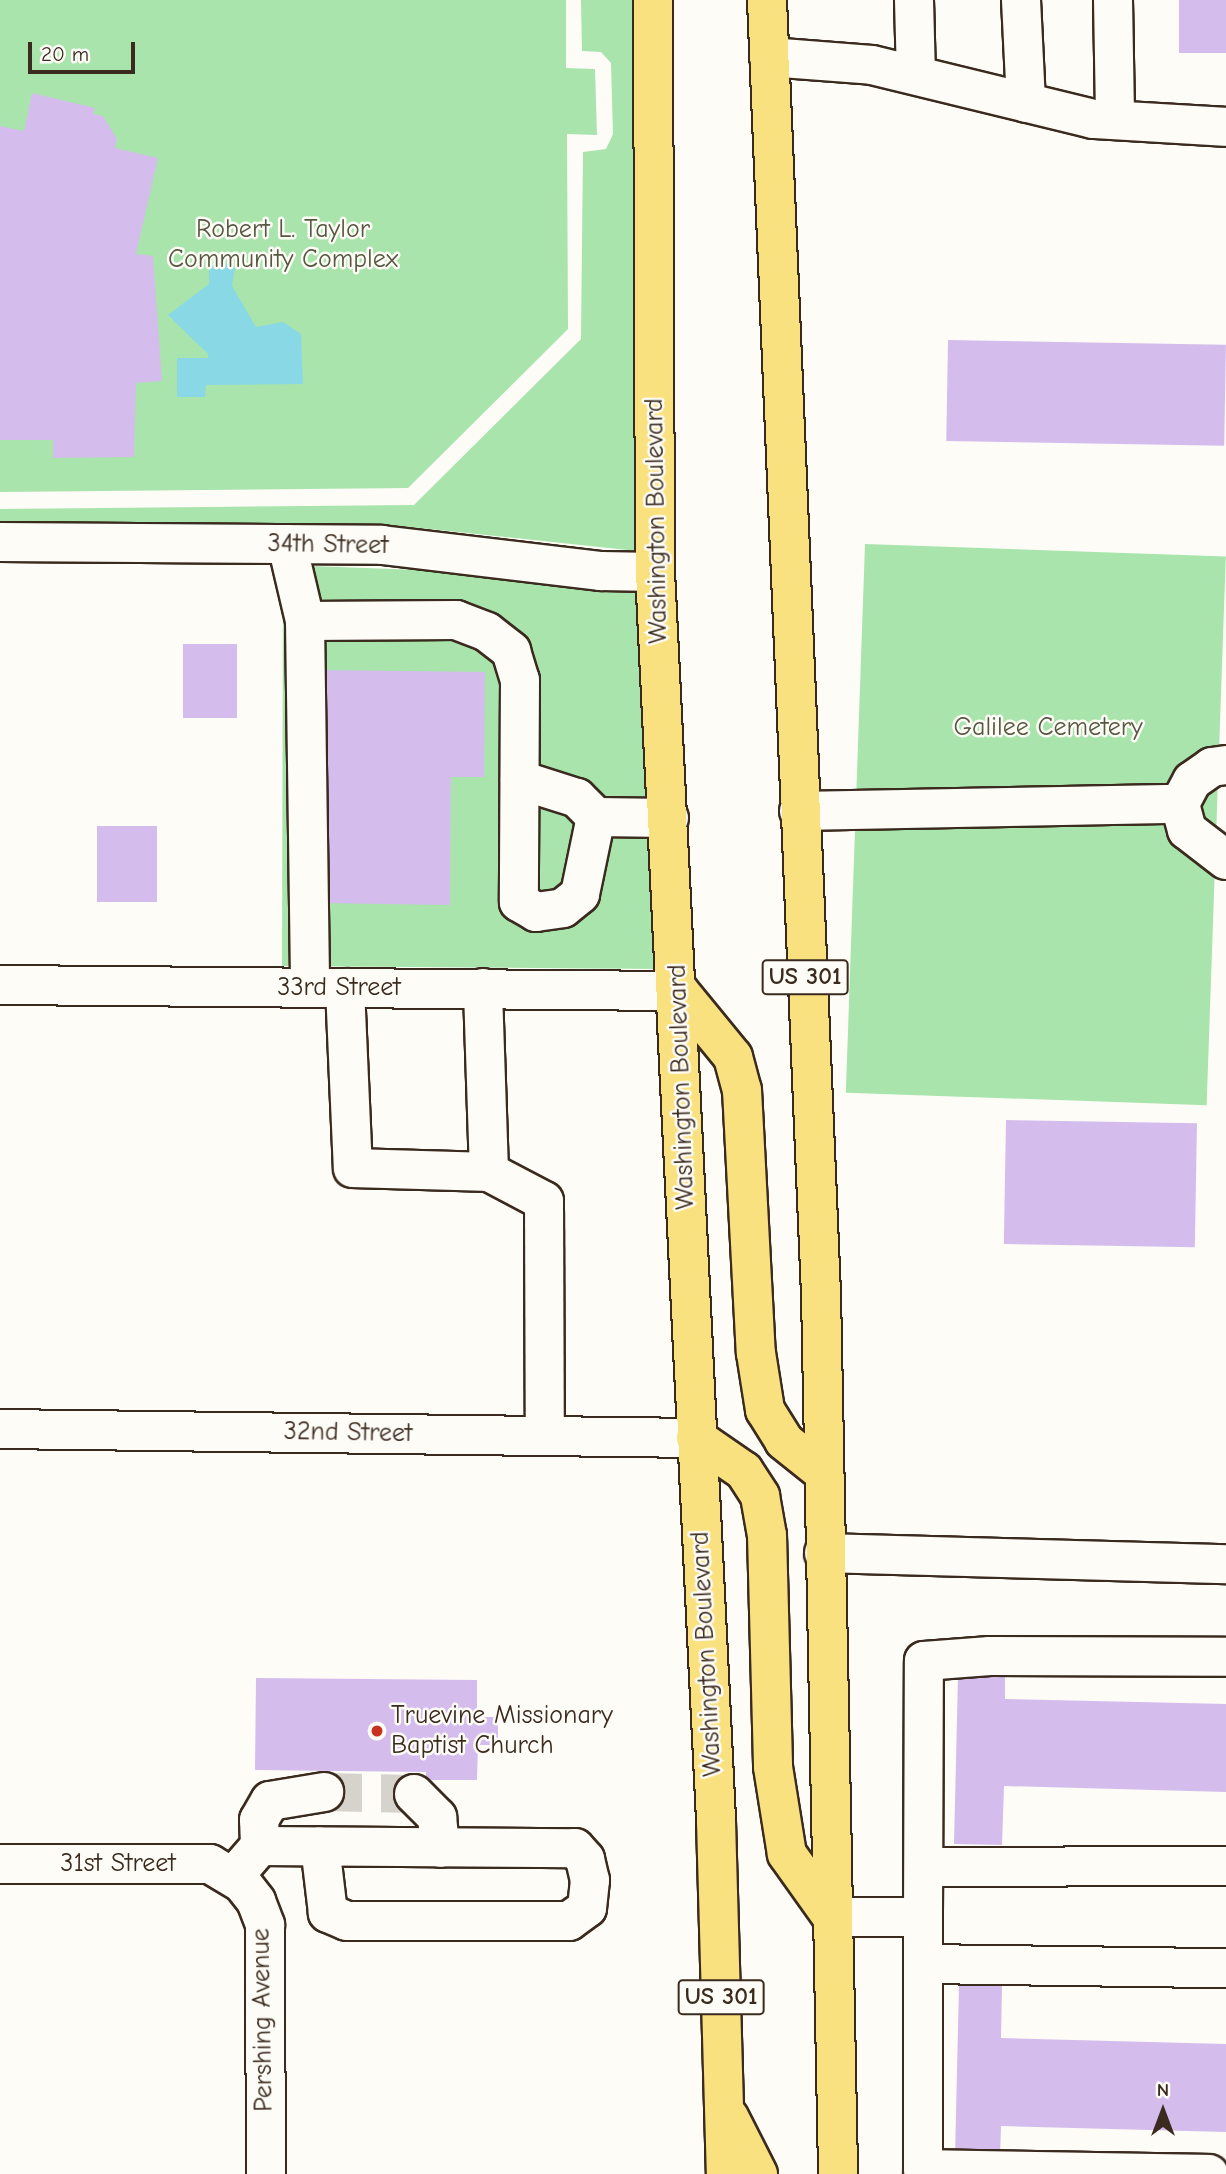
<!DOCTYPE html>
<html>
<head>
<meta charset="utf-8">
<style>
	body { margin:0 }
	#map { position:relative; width:1226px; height:2174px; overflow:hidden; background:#fdfcf7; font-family:"Comic Neue",sans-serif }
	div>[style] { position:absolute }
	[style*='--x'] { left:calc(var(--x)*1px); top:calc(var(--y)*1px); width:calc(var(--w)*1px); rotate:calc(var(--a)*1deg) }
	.green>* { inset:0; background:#a8e4ab; transform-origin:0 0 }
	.water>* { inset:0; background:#89d8e6 }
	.building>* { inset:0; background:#d4bded; transform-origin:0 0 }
	.minor-tunnel>* { height:38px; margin-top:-19px; transform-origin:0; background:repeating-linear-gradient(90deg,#d6d2cc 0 38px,transparent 0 57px) }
	.roads { filter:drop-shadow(2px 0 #3b2a1e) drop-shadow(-2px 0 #3b2a1e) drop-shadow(0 2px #3b2a1e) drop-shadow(0 -2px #3b2a1e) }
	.minor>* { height:38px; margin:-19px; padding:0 19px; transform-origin:19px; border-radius:19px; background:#fdfcf7 }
	.major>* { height:38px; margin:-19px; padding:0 19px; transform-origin:19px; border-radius:19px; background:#fae180 }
	.dots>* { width:19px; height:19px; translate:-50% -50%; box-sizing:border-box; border:4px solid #fdfcf7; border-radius:50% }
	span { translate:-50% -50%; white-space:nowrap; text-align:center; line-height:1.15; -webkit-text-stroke:5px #fdfcf7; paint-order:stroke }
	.shield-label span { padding:2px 5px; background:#fdfcf7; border:2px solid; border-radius:5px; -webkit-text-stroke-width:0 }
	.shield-label { font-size:24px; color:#3b2a1e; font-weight:700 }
	.park-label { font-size:26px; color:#565841 }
	.street-label { font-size:26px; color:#3b2a1e }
	.poi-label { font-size:26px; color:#3b2a1e }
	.left { translate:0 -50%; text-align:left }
	.north { position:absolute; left:1128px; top:2076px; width:70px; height:70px; -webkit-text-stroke:5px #fdfcf7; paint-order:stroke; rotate:0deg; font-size:19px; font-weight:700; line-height:28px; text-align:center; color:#3b2a1e }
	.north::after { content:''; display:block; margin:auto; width:24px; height:32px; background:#3b2a1e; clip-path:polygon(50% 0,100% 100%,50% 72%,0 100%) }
	.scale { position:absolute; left:28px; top:42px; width:107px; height:32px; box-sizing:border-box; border:4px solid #3b2a1e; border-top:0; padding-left:9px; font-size:21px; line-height:24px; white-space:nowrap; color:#3b2a1e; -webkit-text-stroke:5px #fdfcf7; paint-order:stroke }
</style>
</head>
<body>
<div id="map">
	<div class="green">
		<i style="clip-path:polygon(0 0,566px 0,566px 68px,595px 69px,597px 135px,567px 134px,568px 329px,408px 488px,0 492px)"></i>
		<i style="clip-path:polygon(581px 0,635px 0,637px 551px,382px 524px,0 522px,0 509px,414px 505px,581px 339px,583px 152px,606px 149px,613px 134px,611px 63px,601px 52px,582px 51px)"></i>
		<i style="left:865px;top:544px;width:361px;height:549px;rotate:2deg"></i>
		<i style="clip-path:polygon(283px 565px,447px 571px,638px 593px,659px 969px,282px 966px)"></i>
	</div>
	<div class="water">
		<i style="clip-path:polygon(221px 261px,235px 267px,232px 286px,256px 327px,283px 322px,301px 334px,303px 384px,206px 385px,205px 397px,177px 397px,177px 358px,208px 358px,208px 354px,168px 315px,209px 284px,209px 269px)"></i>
	</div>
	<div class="building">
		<i style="left:1179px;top:0;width:47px;height:53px"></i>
		<i style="clip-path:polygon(32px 93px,95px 108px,93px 114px,103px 116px,117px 139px,115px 148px,158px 158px,136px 254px,153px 256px,162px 381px,136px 383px,134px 457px,53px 458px,53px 440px,0 440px,0 126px,24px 131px)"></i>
		<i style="left:948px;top:340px;width:278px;height:101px;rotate:1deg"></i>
		<i style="left:183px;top:644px;width:54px;height:74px"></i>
		<i style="clip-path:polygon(320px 670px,485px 672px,484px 777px,451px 777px,450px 905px,318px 903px)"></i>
		<i style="left:97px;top:826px;width:60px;height:76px"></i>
		<i style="left:1006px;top:1120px;width:191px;height:124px;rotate:1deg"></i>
		<i style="clip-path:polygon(958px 1676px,1005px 1676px,1005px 1699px,1226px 1704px,1226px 1792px,1004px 1786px,1002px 1845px,954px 1844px)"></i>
		<i style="clip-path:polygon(256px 1678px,477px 1680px,477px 1717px,498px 1717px,498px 1745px,478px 1745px,477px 1780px,426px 1780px,426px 1772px,255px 1770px)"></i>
		<i style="clip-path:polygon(959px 1985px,1002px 1986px,1001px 2038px,1226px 2044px,1226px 2132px,1001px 2126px,1000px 2157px,955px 2156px)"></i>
	</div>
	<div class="minor-tunnel">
		<i style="--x:324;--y:1792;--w:90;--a:1.3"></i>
	</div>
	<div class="roads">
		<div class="minor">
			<i style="--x:914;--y:0;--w:75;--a:88.5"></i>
			<i style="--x:1021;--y:0;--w:103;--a:87.2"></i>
			<i style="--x:1113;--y:0;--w:120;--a:89"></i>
			<i style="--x:769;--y:57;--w:103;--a:4.4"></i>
			<i style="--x:872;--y:65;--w:228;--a:13.7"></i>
			<i style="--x:1093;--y:119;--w:133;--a:3.4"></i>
			<i style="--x:0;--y:542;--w:382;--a:0.4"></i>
			<i style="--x:382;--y:545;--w:221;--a:6.8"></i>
			<i style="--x:601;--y:571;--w:54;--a:1.1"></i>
			<i style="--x:287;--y:544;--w:79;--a:76.8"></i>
			<i style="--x:305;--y:621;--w:367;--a:89.2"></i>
			<i style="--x:305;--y:621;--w:151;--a:-0.4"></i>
			<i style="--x:456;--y:620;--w:33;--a:21"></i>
			<i style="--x:487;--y:632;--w:31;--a:38"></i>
			<i style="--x:511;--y:651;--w:30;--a:73"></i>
			<i style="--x:520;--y:680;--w:222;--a:90.3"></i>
			<i style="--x:519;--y:902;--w:20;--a:30"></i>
			<i style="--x:536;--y:912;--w:27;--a:-8"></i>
			<i style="--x:563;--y:908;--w:22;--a:-39"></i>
			<i style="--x:580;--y:894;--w:79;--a:-78.3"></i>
			<i style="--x:596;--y:817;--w:27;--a:-135"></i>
			<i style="--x:577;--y:798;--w:60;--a:-162.5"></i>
			<i style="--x:1226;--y:765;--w:14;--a:172"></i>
			<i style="--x:1212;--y:767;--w:24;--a:145"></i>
			<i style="--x:1192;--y:781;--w:26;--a:118"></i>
			<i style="--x:1180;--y:804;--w:27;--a:75"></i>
			<i style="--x:1187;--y:830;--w:49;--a:37.6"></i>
			<i style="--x:799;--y:811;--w:381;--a:-1.1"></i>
			<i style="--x:596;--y:817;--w:73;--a:0.8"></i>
			<i style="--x:0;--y:985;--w:679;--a:0.51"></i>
			<i style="--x:345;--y:988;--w:180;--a:87.5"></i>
			<i style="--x:353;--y:1168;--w:136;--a:1.7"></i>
			<i style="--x:489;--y:1172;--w:184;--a:-91.9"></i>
			<i style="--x:489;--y:1172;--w:62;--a:27.8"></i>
			<i style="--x:544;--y:1201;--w:235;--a:89.8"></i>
			<i style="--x:0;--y:1429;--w:696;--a:0.74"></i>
			<i style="--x:824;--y:1553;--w:402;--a:1.6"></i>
			<i style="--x:414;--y:1794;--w:33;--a:45"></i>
			<i style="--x:437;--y:1817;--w:31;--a:84"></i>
			<i style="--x:260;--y:1846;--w:26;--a:-92"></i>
			<i style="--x:259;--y:1820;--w:22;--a:-60"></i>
			<i style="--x:270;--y:1801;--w:55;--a:-9.5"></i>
			<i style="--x:0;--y:1864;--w:210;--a:0"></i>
			<i style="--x:210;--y:1864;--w:37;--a:31"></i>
			<i style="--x:242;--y:1883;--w:23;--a:52"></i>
			<i style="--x:256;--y:1901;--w:26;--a:69"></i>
			<i style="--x:265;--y:1925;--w:249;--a:89.8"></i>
			<i style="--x:924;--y:1867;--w:302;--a:-0.2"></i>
			<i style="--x:234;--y:1876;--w:40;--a:-49"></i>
			<i style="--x:260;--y:1846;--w:315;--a:0.4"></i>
			<i style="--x:575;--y:1848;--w:15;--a:48"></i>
			<i style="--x:585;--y:1859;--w:22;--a:77"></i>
			<i style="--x:590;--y:1880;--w:28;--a:96"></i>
			<i style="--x:587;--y:1908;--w:22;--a:144"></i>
			<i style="--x:569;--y:1921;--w:222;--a:180"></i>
			<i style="--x:347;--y:1921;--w:21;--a:-157"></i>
			<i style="--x:328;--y:1913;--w:67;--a:-96.8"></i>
			<i style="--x:832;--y:1917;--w:91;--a:0"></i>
			<i style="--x:923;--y:1917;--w:256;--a:-89.8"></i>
			<i style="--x:924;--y:1661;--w:66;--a:-4.3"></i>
			<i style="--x:990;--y:1656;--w:236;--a:0.2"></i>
			<i style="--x:923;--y:1917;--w:252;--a:90"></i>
			<i style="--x:923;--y:2169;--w:286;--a:1"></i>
			<i style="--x:923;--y:1964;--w:303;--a:0.8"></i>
		</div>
		<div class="major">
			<i style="--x:653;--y:0;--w:572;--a:89.8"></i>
			<i style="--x:655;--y:572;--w:1250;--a:87.2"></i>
			<i style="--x:716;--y:1821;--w:353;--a:88.4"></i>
			<i style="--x:767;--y:0;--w:1294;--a:87.61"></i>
			<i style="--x:821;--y:1293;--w:881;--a:88.89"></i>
			<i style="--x:679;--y:991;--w:85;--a:50.7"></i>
			<i style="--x:733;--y:1057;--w:34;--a:75"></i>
			<i style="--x:742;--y:1090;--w:263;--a:87"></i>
			<i style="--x:756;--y:1353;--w:58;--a:81"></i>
			<i style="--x:765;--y:1410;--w:36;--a:58"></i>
			<i style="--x:784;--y:1441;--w:50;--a:38.5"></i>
			<i style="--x:696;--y:1438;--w:58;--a:34.5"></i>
			<i style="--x:744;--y:1471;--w:30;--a:57"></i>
			<i style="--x:760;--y:1496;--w:40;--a:80"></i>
			<i style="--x:767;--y:1535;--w:232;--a:88.5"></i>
			<i style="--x:773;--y:1767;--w:88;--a:80.9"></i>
			<i style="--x:787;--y:1854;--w:77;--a:54.5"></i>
			<i style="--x:729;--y:2117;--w:64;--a:63"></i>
		</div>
	</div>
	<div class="dots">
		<i style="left:377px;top:1731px;background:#c8321e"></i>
	</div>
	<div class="shield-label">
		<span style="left:805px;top:977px">US 301</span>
		<span style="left:721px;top:1997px">US 301</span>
	</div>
	<div class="park-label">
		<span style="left:283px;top:245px">Robert L. Taylor<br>Community Complex</span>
		<span style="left:1048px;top:728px">Galilee Cemetery</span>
	</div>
	<div class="street-label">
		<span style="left:657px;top:521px;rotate:-91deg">Washington Boulevard</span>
		<span style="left:328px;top:545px;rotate:1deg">34th Street</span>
		<span style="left:339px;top:988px">33rd Street</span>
		<span style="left:682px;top:1087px;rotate:-92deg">Washington Boulevard</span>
		<span style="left:348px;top:1433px;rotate:1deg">32nd Street</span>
		<span style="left:707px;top:1654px;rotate:-93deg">Washington Boulevard</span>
		<span style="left:118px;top:1864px">31st Street</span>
		<span style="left:263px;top:2020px;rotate:-91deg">Pershing Avenue</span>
	</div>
	<div class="poi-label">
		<span class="left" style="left:391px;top:1731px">Truevine Missionary<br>Baptist Church</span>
	</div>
	<div class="north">N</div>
	<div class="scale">20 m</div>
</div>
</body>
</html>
